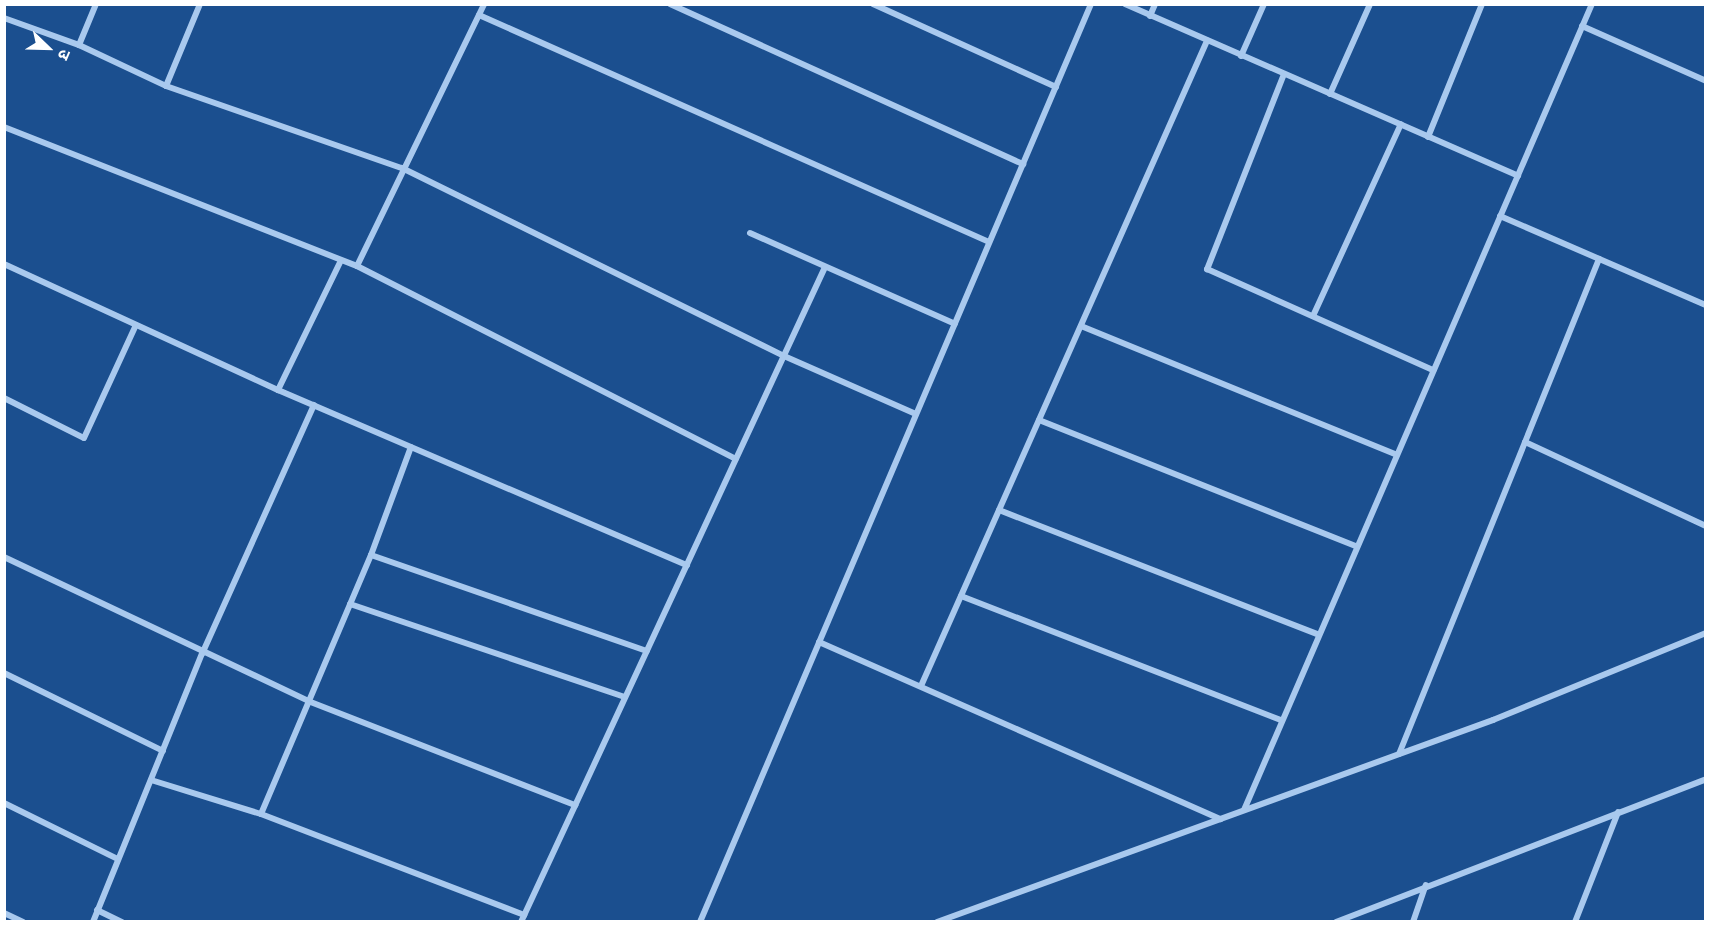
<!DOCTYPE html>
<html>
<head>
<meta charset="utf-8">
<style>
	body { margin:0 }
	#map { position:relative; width:1710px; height:926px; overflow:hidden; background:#1b4f8f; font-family:Barlow,"Noto Sans Devanagari",sans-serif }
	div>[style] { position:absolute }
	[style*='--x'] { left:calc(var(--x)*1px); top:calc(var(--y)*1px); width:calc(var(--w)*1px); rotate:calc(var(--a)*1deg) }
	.street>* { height:6px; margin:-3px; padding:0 3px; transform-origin:3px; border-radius:3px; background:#a9c9ee }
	span { translate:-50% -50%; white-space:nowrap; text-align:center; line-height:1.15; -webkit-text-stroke:4.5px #1b4f8f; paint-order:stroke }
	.frame { position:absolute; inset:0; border:6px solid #fff; pointer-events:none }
	.north { position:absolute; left:18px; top:18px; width:60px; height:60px; -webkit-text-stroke:4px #1b4f8f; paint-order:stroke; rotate:113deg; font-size:16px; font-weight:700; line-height:24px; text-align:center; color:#fff }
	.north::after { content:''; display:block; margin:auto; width:21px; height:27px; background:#fff; clip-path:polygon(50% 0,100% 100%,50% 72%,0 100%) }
</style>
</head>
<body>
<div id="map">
	<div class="street">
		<i style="--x:670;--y:4;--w:388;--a:24.4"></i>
		<i style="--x:873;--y:4;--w:201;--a:24.4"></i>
		<i style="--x:1125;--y:4;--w:429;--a:23.6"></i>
		<i style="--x:479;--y:15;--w:558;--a:23.99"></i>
		<i style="--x:1150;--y:16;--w:13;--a:-67"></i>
		<i style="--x:4;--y:18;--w:80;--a:19.8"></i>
		<i style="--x:79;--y:45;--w:96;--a:25.2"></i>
		<i style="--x:166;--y:86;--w:250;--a:19.2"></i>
		<i style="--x:402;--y:168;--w:426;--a:26.2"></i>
		<i style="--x:784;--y:356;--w:144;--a:23.7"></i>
		<i style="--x:1582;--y:26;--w:136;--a:23.9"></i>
		<i style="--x:79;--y:45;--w:44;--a:-67.5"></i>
		<i style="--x:1241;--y:56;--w:57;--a:-66.1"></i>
		<i style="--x:1284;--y:74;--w:210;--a:111.5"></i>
		<i style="--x:1207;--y:269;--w:248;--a:24.1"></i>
		<i style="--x:166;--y:86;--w:89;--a:-67.5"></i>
		<i style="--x:1330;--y:94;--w:98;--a:-66"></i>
		<i style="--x:4;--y:127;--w:379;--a:21.5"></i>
		<i style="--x:357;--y:266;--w:425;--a:27"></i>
		<i style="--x:1428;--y:137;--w:144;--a:-67.9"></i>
		<i style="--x:1500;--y:216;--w:224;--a:23.4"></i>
		<i style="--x:750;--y:233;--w:224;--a:23.9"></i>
		<i style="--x:4;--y:264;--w:302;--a:24.7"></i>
		<i style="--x:278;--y:390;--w:445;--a:23.2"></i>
		<i style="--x:357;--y:266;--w:291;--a:-64.1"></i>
		<i style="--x:1313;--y:316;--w:211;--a:-65.4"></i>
		<i style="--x:1081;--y:326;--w:339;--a:22.2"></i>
		<i style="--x:278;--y:390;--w:144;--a:-64.1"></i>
		<i style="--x:4;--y:398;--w:89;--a:26.6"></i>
		<i style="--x:84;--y:438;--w:124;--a:-65.3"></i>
		<i style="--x:1039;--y:420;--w:340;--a:21.7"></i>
		<i style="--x:1525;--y:442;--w:200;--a:24.9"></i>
		<i style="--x:999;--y:510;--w:341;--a:21.3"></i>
		<i style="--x:371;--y:555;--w:292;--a:19.2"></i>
		<i style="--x:4;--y:557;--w:336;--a:25.3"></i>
		<i style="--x:308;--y:701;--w:287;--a:21.3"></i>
		<i style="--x:961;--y:596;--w:343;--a:21.2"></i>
		<i style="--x:350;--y:604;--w:290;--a:18.7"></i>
		<i style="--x:819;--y:642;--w:439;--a:23.8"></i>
		<i style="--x:4;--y:673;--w:177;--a:26.1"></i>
		<i style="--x:921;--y:686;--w:706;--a:-66.09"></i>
		<i style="--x:1399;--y:754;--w:534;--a:-68"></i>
		<i style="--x:151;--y:780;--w:115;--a:17.2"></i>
		<i style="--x:261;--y:814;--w:282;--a:21"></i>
		<i style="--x:4;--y:803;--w:127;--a:26.2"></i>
		<i style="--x:1244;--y:810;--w:878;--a:-66.65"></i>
		<i style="--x:261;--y:814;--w:281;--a:-67"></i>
		<i style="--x:371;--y:555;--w:115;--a:-69.7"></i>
		<i style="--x:97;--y:910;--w:28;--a:26"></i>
		<i style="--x:4;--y:913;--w:21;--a:25"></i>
		<i style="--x:93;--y:922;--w:289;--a:-67.9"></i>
		<i style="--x:202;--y:654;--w:273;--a:-65.8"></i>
		<i style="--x:521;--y:922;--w:722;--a:-65.1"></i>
		<i style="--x:700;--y:922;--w:998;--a:-66.93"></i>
		<i style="--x:937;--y:922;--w:592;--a:-19.97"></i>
		<i style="--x:1493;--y:720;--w:230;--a:-22.2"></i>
		<i style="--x:1336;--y:922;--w:397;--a:-21.1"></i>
		<i style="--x:1413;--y:922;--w:39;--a:-71"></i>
		<i style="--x:1575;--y:922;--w:118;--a:-68.6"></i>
	</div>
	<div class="frame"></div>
	<div class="north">उ</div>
</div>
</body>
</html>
